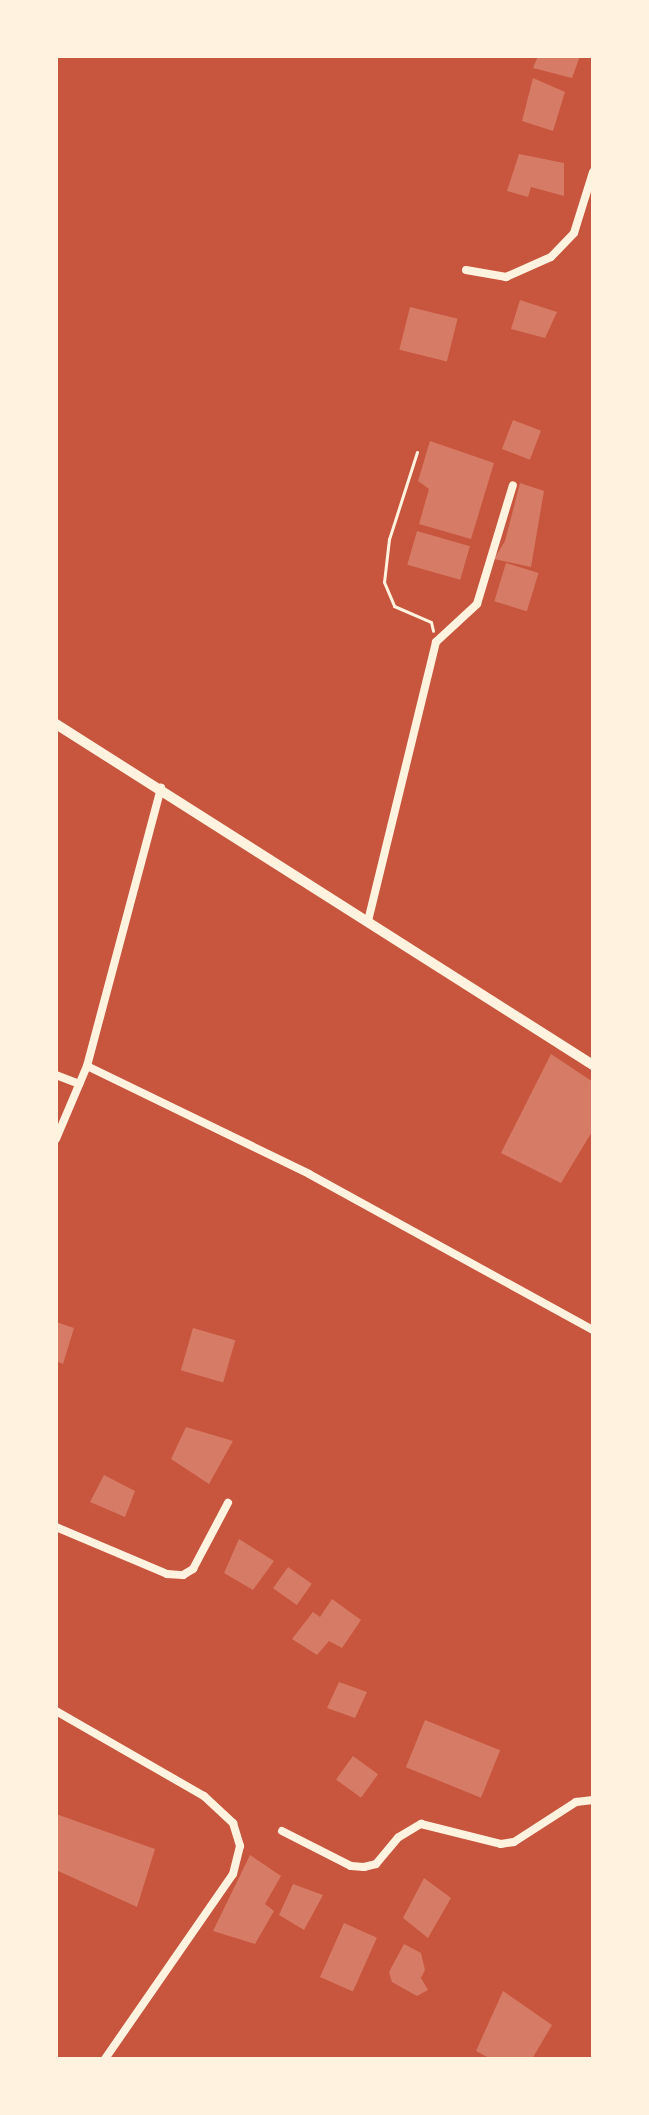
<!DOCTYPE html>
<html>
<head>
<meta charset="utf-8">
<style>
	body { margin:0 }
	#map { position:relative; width:649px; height:2115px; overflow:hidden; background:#c8553d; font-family:Mulish,sans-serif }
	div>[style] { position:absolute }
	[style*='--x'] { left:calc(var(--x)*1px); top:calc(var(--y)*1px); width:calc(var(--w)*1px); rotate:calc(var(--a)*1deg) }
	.building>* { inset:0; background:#d67c66; transform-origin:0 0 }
	.path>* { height:3px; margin:-1.5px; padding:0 1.5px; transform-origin:1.5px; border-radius:1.5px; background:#fff3e0 }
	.minor>* { height:8px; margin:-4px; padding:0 4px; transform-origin:4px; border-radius:4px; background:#fff3e0 }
	.tertiary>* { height:10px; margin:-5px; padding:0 5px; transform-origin:5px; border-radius:5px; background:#fff3e0 }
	span { translate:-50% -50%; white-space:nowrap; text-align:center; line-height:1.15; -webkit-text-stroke:7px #fff3e0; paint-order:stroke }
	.frame { position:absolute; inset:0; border:58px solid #fff3e0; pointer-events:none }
</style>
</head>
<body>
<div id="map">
	<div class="building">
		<i style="clip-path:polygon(538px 56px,580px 56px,572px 78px,533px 68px)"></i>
		<i style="clip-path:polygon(533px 78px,565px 92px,553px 131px,522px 121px)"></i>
		<i style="clip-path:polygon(519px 154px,564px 163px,564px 196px,531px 187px,528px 197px,507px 191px)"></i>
		<i style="clip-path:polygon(520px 300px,557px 312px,545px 338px,511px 329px)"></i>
		<i style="left:410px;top:307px;width:49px;height:44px;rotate:14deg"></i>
		<i style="left:513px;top:420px;width:30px;height:31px;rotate:21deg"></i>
		<i style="clip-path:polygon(430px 441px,494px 463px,471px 539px,419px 524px,429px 489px,418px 481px)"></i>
		<i style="clip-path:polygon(520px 483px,544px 491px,531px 567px,494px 559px,505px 541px)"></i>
		<i style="left:417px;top:531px;width:55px;height:35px;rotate:16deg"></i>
		<i style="left:506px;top:563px;width:34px;height:40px;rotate:17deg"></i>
		<i style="clip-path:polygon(551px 1054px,593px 1082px,593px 1130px,561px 1183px,501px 1153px)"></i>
		<i style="clip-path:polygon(56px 1322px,74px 1328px,63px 1364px,56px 1361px)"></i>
		<i style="left:193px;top:1328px;width:44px;height:44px;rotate:16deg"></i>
		<i style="clip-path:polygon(186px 1427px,233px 1441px,209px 1484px,171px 1459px)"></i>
		<i style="clip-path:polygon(104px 1475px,135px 1491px,125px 1517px,90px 1502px)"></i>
		<i style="clip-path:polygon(239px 1539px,274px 1561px,253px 1590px,224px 1573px)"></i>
		<i style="left:288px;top:1567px;width:29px;height:26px;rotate:35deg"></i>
		<i style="clip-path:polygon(332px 1599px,361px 1620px,342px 1648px,329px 1641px,317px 1655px,292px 1639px,313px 1612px,320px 1617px)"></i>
		<i style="clip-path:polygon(339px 1682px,367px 1692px,355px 1718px,327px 1708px)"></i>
		<i style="left:425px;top:1720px;width:81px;height:51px;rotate:22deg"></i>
		<i style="left:353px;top:1756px;width:31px;height:29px;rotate:36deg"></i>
		<i style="clip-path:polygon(56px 1814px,155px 1849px,137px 1907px,56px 1870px)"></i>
		<i style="clip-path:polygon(250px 1855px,281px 1876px,265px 1904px,274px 1911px,255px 1944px,213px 1931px)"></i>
		<i style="clip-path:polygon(424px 1878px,451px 1898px,428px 1938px,403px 1918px)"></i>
		<i style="clip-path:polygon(293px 1884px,323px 1895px,304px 1930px,279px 1915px)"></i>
		<i style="left:344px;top:1923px;width:36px;height:59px;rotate:24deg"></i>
		<i style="clip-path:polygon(404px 1944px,421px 1953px,425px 1970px,421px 1978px,428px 1990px,417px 1996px,392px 1982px,389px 1972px)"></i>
		<i style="clip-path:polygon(503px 1991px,552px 2025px,532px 2059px,491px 2059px,476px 2051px)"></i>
	</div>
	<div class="path">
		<i style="--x:417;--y:452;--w:91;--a:107.8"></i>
		<i style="--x:389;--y:539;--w:43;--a:96.6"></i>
		<i style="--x:384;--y:582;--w:26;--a:67"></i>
		<i style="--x:394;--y:606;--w:40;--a:23.4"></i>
		<i style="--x:431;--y:622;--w:9;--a:77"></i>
	</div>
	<div class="minor">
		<i style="--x:466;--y:270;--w:41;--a:9.9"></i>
		<i style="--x:506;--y:277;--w:49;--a:-24"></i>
		<i style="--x:551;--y:257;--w:33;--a:-46"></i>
		<i style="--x:574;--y:233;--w:64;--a:-72.7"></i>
		<i style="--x:368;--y:921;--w:287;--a:-76.3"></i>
		<i style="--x:436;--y:642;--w:56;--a:-42.8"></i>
		<i style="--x:477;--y:604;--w:124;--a:-73.2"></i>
		<i style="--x:87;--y:1066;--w:247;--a:25.9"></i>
		<i style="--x:309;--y:1174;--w:324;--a:28.8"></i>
		<i style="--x:56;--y:1075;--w:25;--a:21"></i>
		<i style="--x:56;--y:1139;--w:79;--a:-67"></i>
		<i style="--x:87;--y:1066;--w:288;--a:-75.1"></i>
		<i style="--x:56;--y:1527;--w:121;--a:22.9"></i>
		<i style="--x:167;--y:1574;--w:16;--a:4"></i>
		<i style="--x:183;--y:1575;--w:12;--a:-31"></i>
		<i style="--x:193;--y:1569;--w:75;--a:-62.1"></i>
		<i style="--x:56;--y:1711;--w:171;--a:29.9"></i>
		<i style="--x:204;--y:1796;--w:40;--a:43"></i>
		<i style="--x:233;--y:1823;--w:24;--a:73"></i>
		<i style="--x:240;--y:1846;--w:29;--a:104"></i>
		<i style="--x:233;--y:1874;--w:225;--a:124.7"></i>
		<i style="--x:282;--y:1831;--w:77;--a:26.9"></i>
		<i style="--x:351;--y:1866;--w:13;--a:4"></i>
		<i style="--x:364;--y:1867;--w:12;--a:-14"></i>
		<i style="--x:376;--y:1864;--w:35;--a:-50"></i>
		<i style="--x:399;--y:1837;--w:26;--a:-31"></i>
		<i style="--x:421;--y:1824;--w:82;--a:14"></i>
		<i style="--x:501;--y:1844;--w:13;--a:-9"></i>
		<i style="--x:514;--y:1842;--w:74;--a:-32.8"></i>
		<i style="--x:576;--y:1802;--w:17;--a:-7"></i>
	</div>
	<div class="tertiary">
		<i style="--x:56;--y:724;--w:636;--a:32.42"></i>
	</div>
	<div class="frame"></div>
</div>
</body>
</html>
